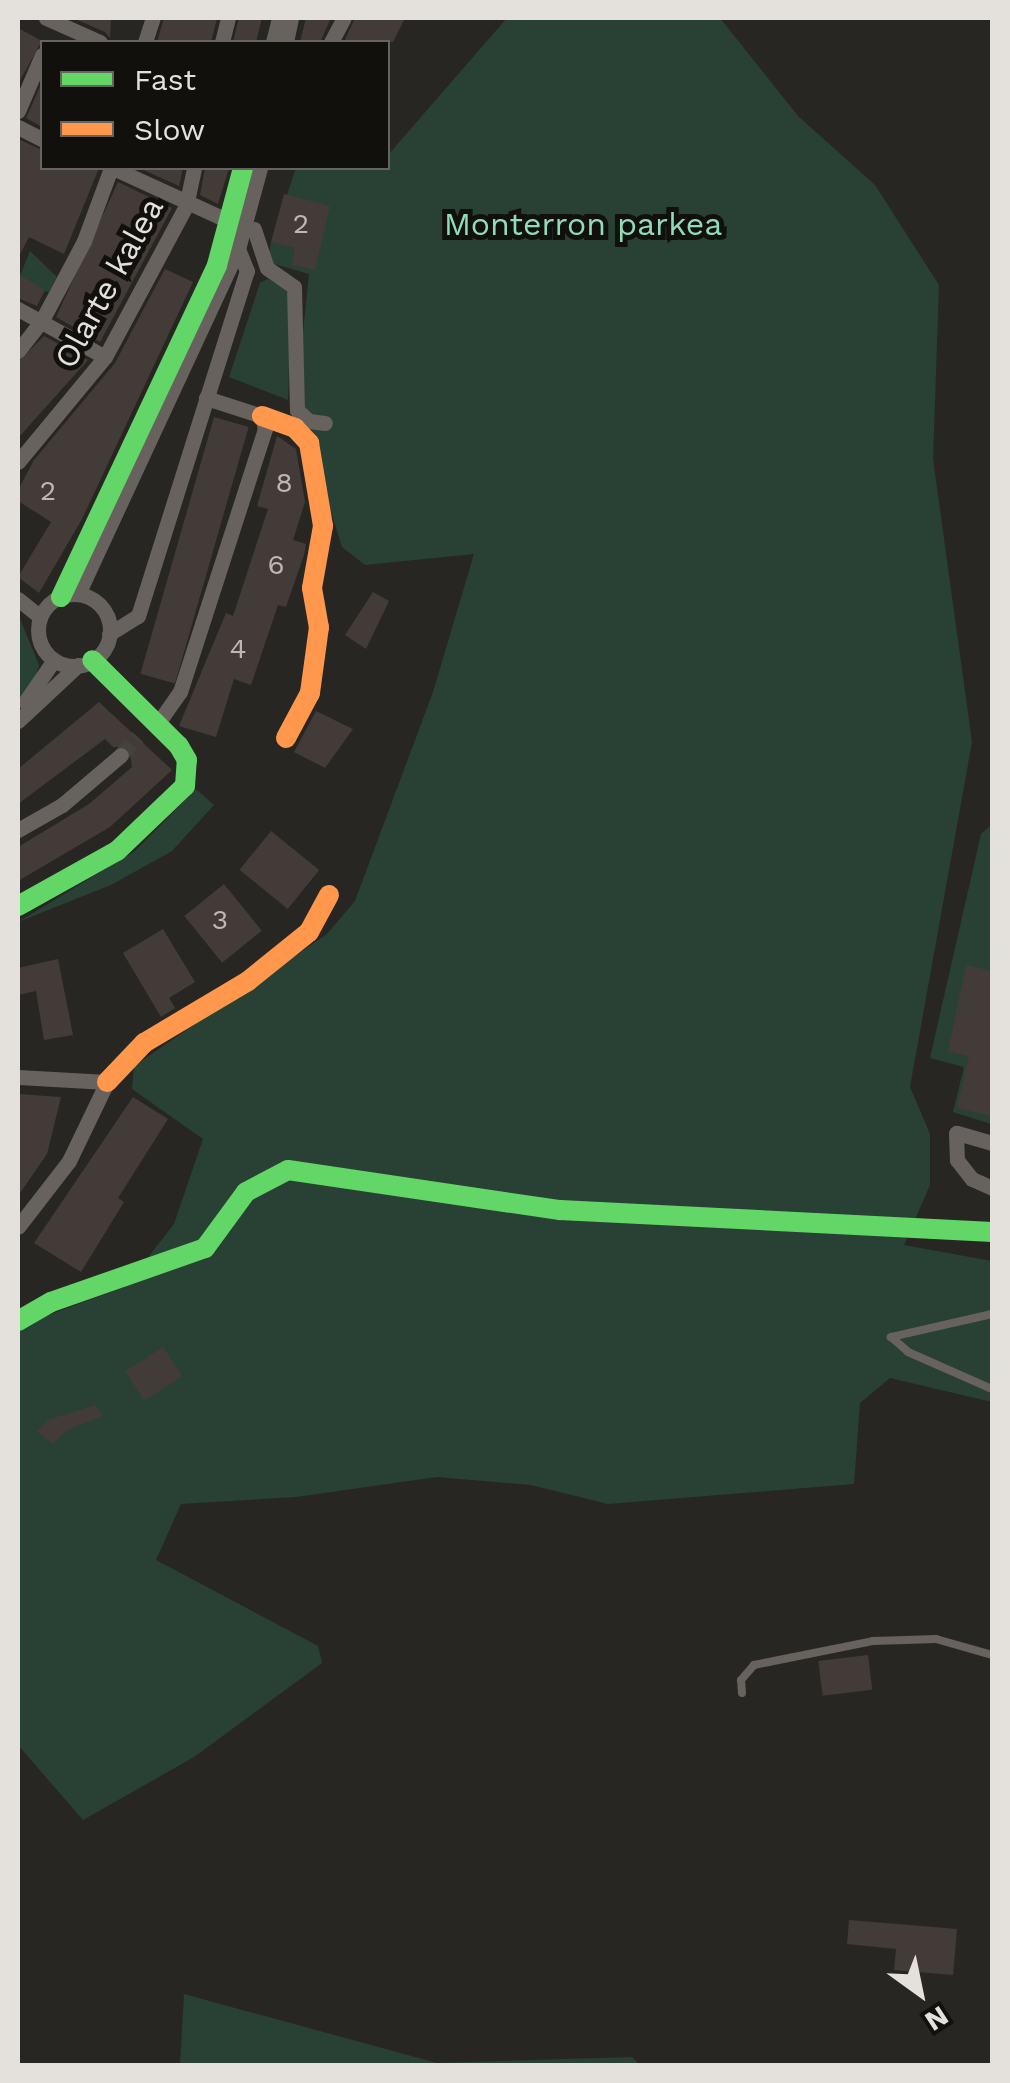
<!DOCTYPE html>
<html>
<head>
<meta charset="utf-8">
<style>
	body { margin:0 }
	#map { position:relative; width:1010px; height:2083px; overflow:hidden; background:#282623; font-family:"Work Sans",sans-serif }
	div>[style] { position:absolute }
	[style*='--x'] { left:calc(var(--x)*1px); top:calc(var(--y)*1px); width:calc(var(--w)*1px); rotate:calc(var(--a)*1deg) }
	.green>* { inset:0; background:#284134 }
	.building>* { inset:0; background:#433b38; transform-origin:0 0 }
	.street-tunnel>* { height:15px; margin-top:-7.5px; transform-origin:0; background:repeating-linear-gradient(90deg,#44423f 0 15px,transparent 0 23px) }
	.lane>* { height:8px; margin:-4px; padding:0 4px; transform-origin:4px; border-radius:4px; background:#67625d }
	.street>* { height:15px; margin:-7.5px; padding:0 7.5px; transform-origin:7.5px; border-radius:7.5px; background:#67625d }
	.street>.ring { margin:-7.5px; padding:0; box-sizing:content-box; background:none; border:15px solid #67625d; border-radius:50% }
	.fast>* { height:20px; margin:-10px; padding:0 10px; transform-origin:10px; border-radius:10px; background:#63d668 }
	.slow>* { height:20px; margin:-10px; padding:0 10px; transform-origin:10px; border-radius:10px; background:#ff974d }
	span { translate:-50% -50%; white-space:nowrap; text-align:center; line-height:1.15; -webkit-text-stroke:10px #11100d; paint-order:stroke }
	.number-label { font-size:28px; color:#bcb8b4 }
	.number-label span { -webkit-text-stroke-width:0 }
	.park-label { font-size:32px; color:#8fddb8 }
	.street-label { font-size:32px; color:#e4e1dd }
	.frame { position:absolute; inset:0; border:20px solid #e4e1dd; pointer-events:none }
	.legend { position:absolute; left:40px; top:40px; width:350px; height:130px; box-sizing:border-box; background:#11100d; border:2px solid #656460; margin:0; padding:12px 18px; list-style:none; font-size:30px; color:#e4e1dd }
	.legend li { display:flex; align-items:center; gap:20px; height:50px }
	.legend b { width:50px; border:2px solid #656460 }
	.north { position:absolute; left:870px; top:1943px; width:100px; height:100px; -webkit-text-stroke:8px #11100d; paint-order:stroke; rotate:147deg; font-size:28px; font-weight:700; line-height:40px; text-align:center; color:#e4e1dd }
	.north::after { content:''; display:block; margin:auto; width:35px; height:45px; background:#e4e1dd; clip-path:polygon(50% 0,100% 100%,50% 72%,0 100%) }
</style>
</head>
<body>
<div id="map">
	<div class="green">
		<i style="clip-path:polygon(507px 18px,720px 18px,798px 116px,875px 185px,939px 285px,933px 459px,972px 742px,910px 1087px,930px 1134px,930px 1185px,904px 1245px,992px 1261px,992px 1402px,890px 1378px,860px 1403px,854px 1484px,608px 1504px,531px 1485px,437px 1477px,296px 1497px,181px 1504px,156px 1560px,318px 1646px,322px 1663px,194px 1757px,83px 1820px,18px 1745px,18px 1334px,26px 1323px,125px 1287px,174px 1224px,203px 1139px,132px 1089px,134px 1066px,327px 934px,355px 901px,433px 692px,474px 554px,365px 565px,342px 547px,296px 401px,309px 274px,268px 262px,271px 242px,296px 168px,388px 168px,388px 155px)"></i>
		<i style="clip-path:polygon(30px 251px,57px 277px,49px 292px,18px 281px)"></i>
		<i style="clip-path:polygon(268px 279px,285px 288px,291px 300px,288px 400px,229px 377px,260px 283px)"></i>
		<i style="clip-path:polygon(18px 614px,39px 665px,32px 689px,18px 702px)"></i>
		<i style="clip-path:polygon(196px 789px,214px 805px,172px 851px,111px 885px,18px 922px,135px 851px)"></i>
		<i style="clip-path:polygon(992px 824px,992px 1134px,991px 1124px,953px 1112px,964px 1067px,930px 1058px,981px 834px)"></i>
		<i style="clip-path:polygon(184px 1994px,437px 2063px,632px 2057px,640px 2065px,180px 2065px)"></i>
	</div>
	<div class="building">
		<i style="clip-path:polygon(73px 18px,111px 18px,110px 38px,105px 32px)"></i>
		<i style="clip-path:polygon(164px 18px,217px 18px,211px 42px,157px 42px)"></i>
		<i style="clip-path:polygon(239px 18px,262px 18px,256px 42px,233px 42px)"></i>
		<i style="clip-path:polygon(306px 18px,331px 18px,320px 42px,300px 42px)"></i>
		<i style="clip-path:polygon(355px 18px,405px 18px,393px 42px,344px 42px)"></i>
		<i style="clip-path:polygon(18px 28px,42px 41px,18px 84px)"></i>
		<i style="clip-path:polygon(42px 82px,42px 127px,26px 118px)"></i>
		<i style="clip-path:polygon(18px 139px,42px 150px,42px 168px,99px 168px,64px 254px,29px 237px,18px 258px)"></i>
		<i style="clip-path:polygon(139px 168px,183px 168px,179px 186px)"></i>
		<i style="clip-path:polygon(205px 168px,229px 168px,218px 204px,200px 195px)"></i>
		<i style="clip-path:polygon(118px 182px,172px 208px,100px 342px,56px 317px)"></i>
		<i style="clip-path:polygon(284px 194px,330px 206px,315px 270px,292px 265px,295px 248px,271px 242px)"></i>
		<i style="clip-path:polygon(165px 269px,193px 282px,82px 519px,39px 593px,18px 577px,51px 522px,18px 501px,18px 490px,34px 460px,115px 363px)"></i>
		<i style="clip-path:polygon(18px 274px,45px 290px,37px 306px,18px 298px)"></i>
		<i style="clip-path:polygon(44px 336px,88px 360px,18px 438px,18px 362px)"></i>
		<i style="left:214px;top:417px;width:36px;height:267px;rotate:16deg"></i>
		<i style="clip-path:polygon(277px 436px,296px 449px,305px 502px,293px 540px,306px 544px,304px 555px,286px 607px,278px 605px,251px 685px,234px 679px,216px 737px,179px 726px,226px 613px,233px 616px,268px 509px,257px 506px)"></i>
		<i style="clip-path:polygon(373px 592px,389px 601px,366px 649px,345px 635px)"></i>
		<i style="clip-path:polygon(99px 702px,172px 770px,110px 827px,18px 881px,18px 847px,89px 804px,132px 767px,129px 747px,113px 747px,105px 739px,18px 804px,18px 769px)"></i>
		<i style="clip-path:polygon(316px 711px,353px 729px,325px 768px,294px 752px)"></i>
		<i style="left:271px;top:831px;width:62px;height:50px;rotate:39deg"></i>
		<i style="left:224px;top:884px;width:60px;height:51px;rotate:51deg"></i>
		<i style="clip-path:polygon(163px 929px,195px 982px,169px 998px,175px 1008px,161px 1017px,123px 953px)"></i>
		<i style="clip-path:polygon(58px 959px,73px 1035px,44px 1040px,36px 991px,18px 995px,18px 968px)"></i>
		<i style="clip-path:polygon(966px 965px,992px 971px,992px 1116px,957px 1108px,969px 1056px,948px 1051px)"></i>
		<i style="clip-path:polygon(18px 1094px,61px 1097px,47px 1154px,18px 1196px)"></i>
		<i style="clip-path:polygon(133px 1097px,168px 1119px,118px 1198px,124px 1202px,81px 1272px,34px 1243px)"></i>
		<i style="left:163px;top:1347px;width:35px;height:45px;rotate:57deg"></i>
		<i style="clip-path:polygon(96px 1405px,103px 1416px,67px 1430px,53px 1444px,37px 1432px,47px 1420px)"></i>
		<i style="left:868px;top:1655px;width:35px;height:50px;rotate:83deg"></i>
		<i style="clip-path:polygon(849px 1920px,957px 1929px,953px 1975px,894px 1970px,896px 1949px,847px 1944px)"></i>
	</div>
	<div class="street-tunnel">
		<i style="--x:121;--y:755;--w:25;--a:-48"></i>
	</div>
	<div class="lane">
		<i style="--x:992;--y:1314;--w:104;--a:167.2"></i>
		<i style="--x:891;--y:1337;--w:23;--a:41"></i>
		<i style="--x:908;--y:1352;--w:92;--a:23.8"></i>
		<i style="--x:742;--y:1693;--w:13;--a:-94"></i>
		<i style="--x:741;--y:1680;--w:20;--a:-49"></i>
		<i style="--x:754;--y:1665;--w:121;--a:-11.4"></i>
		<i style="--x:873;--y:1641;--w:63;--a:-1.8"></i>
		<i style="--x:936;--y:1639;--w:58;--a:15.9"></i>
	</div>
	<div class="street">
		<i style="--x:46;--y:18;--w:59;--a:24"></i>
		<i style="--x:145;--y:42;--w:25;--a:-72"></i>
		<i style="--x:222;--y:42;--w:25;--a:-76"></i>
		<i style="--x:273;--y:42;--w:25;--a:-76"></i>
		<i style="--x:286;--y:42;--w:25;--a:-78"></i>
		<i style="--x:331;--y:42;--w:27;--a:-62"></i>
		<i style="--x:18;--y:111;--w:61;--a:-66.8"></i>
		<i style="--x:18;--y:127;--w:27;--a:27"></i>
		<i style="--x:113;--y:168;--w:130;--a:24.6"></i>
		<i style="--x:254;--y:229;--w:41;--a:71.6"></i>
		<i style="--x:267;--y:268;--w:33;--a:35"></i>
		<i style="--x:294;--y:287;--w:123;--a:88.6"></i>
		<i style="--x:297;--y:410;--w:16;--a:43"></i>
		<i style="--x:309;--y:421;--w:16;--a:7"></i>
		<i style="--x:18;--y:309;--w:99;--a:28.9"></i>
		<i style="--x:18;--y:351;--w:37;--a:-52"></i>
		<i style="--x:41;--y:322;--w:92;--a:-62"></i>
		<i style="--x:84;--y:241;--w:78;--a:-69.7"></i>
		<i style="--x:18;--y:462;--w:136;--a:-50.4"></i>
		<i style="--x:105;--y:357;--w:171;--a:-61.8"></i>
		<i style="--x:186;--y:206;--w:39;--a:-78"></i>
		<i style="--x:78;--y:594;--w:380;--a:-65.1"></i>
		<i style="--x:238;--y:249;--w:84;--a:-74.8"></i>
		<i class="ring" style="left:38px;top:594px;width:57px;height:57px"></i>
		<i style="--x:18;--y:599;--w:28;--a:39"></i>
		<i style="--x:109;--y:634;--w:34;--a:-32"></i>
		<i style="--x:138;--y:616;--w:362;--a:-72.5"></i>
		<i style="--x:247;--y:271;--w:24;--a:-112"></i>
		<i style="--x:25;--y:702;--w:51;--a:-55.4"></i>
		<i style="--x:18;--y:721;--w:82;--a:-43"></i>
		<i style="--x:158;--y:723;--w:38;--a:-55"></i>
		<i style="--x:180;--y:692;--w:276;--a:-72.1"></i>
		<i style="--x:265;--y:429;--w:13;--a:-103"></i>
		<i style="--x:262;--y:416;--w:59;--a:-162.2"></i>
		<i style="--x:18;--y:830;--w:51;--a:-29.6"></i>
		<i style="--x:62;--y:805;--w:77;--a:-40.3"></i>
		<i style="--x:18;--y:1077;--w:89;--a:3.2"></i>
		<i style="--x:107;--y:1082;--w:88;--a:115.7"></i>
		<i style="--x:69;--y:1161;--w:83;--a:127.7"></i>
		<i style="--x:992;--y:1143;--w:37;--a:-164"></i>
		<i style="--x:956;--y:1133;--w:27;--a:88"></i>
		<i style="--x:957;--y:1160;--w:24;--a:52"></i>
		<i style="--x:972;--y:1179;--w:22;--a:24"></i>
	</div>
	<div class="fast">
		<i style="--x:61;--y:597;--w:367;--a:-64.8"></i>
		<i style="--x:217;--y:265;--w:100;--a:-75"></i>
		<i style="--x:18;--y:906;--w:113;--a:-29.1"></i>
		<i style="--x:117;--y:851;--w:94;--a:-43.7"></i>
		<i style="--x:185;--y:786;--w:26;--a:-86"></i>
		<i style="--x:187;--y:760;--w:16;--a:-120"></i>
		<i style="--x:179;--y:746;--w:122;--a:-135.3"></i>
		<i style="--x:18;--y:1321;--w:38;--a:-30"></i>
		<i style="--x:51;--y:1302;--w:163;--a:-19.3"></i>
		<i style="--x:205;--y:1248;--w:69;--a:-53.8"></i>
		<i style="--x:246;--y:1192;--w:47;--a:-27.6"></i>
		<i style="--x:288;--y:1170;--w:275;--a:8.4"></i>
		<i style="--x:560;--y:1210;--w:433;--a:2.9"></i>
	</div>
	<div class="slow">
		<i style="--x:262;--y:416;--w:35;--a:20"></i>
		<i style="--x:295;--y:428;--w:21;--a:47"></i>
		<i style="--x:309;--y:443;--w:84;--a:80.4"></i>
		<i style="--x:323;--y:526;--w:63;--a:100.1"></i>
		<i style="--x:312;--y:588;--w:40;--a:80"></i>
		<i style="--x:319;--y:627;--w:67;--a:97.8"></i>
		<i style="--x:310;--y:693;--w:51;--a:118.1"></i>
		<i style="--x:107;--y:1082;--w:54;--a:-46.5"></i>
		<i style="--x:144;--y:1043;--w:121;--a:-30.8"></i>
		<i style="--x:248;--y:981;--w:78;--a:-38.8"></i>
		<i style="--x:309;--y:932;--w:42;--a:-61.6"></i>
	</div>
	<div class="number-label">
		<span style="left:301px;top:224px">2</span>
		<span style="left:284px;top:483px">8</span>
		<span style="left:48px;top:491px">2</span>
		<span style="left:276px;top:565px">6</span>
		<span style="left:238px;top:649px">4</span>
		<span style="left:220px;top:920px">3</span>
	</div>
	<div class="park-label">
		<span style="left:583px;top:224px">Monterron parkea</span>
	</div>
	<div class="street-label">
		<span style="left:109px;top:283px;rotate:-61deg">Olarte kalea</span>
	</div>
	<div class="frame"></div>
	<ul class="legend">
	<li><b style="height:12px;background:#63d668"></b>Fast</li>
	<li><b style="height:12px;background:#ff974d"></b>Slow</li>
	</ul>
	<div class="north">N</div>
</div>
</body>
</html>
